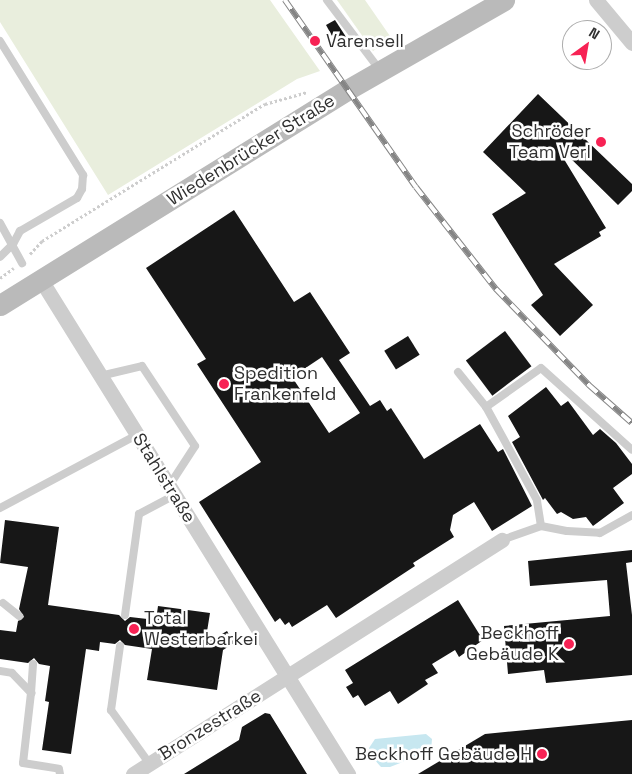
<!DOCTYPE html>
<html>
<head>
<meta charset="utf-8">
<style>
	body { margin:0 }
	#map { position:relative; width:632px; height:774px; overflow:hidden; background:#fff; font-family:"Space Grotesk",sans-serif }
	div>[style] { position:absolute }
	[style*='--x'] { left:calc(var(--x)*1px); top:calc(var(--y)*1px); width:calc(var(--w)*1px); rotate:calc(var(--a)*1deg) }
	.green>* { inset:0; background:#e9eedd }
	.water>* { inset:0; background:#c7e7f0 }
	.building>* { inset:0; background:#171717; transform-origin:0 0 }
	.path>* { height:3px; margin-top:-1.5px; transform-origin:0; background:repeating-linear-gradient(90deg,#cdcdcd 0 2.5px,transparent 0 5px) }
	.lane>* { height:8px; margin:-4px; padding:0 4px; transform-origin:4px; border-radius:4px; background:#cdcdcd }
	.street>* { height:15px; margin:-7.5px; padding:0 7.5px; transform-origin:7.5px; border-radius:7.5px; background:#cdcdcd }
	.secondary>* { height:21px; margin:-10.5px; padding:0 10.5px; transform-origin:10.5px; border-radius:10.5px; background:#bababa }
	.rail>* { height:5.5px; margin-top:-2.75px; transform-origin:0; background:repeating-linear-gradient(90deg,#fff 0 11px,#858585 0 22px); box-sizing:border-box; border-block:1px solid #858585 }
	.dots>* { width:14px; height:14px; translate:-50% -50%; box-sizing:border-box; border:2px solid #fff; border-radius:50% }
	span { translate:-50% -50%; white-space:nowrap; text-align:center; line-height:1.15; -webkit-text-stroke:5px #fff; paint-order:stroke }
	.poi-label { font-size:18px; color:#303030 }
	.left { translate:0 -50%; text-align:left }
	.right { translate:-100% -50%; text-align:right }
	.street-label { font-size:18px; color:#303030 }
	.north { position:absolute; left:562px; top:20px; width:50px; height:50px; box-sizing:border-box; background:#fff; border:1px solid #acacac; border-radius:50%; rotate:32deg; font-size:14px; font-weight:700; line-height:20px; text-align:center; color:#303030 }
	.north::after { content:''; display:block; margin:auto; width:18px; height:22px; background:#f72254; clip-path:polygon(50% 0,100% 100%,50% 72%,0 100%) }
</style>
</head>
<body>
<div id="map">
	<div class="green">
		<i style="clip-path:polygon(0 0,270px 0,320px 71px,297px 79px,108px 195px,0 22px)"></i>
		<i style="clip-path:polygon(337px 0,365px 0,392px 39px,373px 51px)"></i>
	</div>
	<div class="water">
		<i style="clip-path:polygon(426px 734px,432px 739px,431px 751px,390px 767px,381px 767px,373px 758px,369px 748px,375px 739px)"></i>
	</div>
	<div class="building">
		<i style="clip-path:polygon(335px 20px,348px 40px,337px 45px,326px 25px)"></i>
		<i style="clip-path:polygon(538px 94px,632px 184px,632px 191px,618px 205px,561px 149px,559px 151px,606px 228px,599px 232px,601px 236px,554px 264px,593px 305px,560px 336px,531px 305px,543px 295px,492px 214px,526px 193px,483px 152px)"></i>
		<i style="clip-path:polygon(evenodd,234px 210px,294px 302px,310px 292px,350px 353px,339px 360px,370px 406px,380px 400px,387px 411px,391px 408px,424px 459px,480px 424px,498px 452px,503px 449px,532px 506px,492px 531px,474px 502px,453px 515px,450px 530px,454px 537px,413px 563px,415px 566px,336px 618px,327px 605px,292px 627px,289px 622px,285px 625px,280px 618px,275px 622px,199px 502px,261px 462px,197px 364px,206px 359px,146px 268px,234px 210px,322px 357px,360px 413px,329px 433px,292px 377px,322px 357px)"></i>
		<i style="left:505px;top:331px;width:44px;height:49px;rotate:53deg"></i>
		<i style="left:408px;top:336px;width:22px;height:28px;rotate:58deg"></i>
		<i style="clip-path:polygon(546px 387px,561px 406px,568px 401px,593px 435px,600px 429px,616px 443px,632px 464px,632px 474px,613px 488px,624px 503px,593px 526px,586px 517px,573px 519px,561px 512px,557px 514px,545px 498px,543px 500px,512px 442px,520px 437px,508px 416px)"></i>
		<i style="clip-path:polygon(5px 520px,59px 527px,48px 605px,119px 615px,125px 621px,130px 617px,156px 620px,158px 606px,210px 613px,205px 644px,227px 631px,234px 643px,223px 650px,217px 690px,147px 680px,152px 649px,125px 645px,120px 640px,115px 644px,100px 642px,99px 651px,86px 649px,71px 754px,42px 750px,49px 702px,45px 701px,50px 666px,39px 664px,34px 658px,28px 663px,0 659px,0 630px,16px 632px,18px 621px,24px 617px,19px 609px,28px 567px,0 563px)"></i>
		<i style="clip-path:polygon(632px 550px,632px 562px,626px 563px,632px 615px,632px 675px,546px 683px,544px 670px,508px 674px,504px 626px,610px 616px,607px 580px,530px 586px,528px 561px)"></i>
		<i style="clip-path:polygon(458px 600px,483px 640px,459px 657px,455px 650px,432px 664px,438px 673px,425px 680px,428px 684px,398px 704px,390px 691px,365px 706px,358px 695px,353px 698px,346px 687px,353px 683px,345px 670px)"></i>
		<i style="clip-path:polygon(265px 713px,270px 714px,307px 774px,184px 774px,239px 740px,242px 727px)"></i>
		<i style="clip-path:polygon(632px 720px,632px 774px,418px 774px,485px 734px)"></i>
	</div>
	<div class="path">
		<i style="--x:30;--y:254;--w:18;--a:-47"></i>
		<i style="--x:42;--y:241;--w:262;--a:-31.6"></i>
		<i style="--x:265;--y:104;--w:44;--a:-15.9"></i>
		<i style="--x:0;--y:278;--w:17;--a:-36"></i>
	</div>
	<div class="lane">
		<i style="--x:327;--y:0;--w:86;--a:53"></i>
		<i style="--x:0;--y:41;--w:158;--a:58.2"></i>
		<i style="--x:83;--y:175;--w:14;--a:94"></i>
		<i style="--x:82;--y:189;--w:10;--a:119"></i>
		<i style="--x:77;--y:198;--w:66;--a:149.9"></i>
		<i style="--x:20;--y:231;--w:15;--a:118"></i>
		<i style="--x:13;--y:244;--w:18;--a:135"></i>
		<i style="--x:0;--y:223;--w:46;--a:61.2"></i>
		<i style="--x:458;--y:372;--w:45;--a:51.3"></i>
		<i style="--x:100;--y:376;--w:43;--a:-13.4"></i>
		<i style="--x:142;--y:366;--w:96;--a:56.5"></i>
		<i style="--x:195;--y:446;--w:48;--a:123"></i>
		<i style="--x:0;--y:508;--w:155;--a:-28.1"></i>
		<i style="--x:541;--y:526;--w:26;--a:-99"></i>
		<i style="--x:537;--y:500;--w:106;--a:-118.7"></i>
		<i style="--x:486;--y:407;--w:67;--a:-35.3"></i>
		<i style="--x:541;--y:368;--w:122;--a:42"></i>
		<i style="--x:502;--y:540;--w:41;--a:-19.7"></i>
		<i style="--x:541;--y:526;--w:26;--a:11"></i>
		<i style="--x:567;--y:531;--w:33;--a:3"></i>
		<i style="--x:600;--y:533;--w:37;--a:-29"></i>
		<i style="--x:3;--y:603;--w:21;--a:39"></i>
		<i style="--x:125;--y:615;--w:102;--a:-82.1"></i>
		<i style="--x:139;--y:514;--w:40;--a:-28"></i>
		<i style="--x:120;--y:646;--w:65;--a:98"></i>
		<i style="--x:111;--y:710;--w:65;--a:54.4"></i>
		<i style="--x:0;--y:671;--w:12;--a:9"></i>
		<i style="--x:12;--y:673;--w:28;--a:46"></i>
		<i style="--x:31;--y:693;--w:70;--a:96.5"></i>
		<i style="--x:23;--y:763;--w:36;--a:9"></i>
		<i style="--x:59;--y:769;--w:5;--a:79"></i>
		<i style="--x:31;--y:693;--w:29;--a:-86"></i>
	</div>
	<div class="street">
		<i style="--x:596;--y:0;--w:56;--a:50.1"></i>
		<i style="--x:41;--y:280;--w:582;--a:58.14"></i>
		<i style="--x:133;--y:774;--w:437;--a:-32.4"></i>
	</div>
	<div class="secondary">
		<i style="--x:0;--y:305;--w:408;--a:-31.8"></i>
		<i style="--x:347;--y:90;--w:181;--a:-29.8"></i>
	</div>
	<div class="rail">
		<i style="--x:285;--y:0;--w:228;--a:55"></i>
		<i style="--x:416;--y:187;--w:130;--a:51.9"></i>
		<i style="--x:496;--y:289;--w:134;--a:45.9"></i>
		<i style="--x:589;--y:385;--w:57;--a:41.5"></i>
	</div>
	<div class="dots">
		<i style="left:315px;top:41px;background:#f72254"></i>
		<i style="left:601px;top:142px;background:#f72254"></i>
		<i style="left:224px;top:384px;background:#f72254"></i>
		<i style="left:134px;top:629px;background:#f72254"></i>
		<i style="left:569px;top:644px;background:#f72254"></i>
		<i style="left:542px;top:754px;background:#f72254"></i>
	</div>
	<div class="poi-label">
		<span class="left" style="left:326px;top:41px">Varensell</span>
		<span class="right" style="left:591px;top:142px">Schröder<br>Team Verl</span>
		<span class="left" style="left:234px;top:384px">Spedition<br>Frankenfeld</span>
		<span class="left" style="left:144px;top:629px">Total<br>Westerbarkei</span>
		<span class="right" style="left:559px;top:644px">Beckhoff<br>Gebäude K</span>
		<span class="right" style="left:532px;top:754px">Beckhoff Gebäude H</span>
	</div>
	<div class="street-label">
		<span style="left:251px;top:150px;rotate:-32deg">Wiedenbrücker Straße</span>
		<span style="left:164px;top:478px;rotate:58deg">Stahlstraße</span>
		<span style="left:210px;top:725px;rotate:-32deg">Bronzestraße</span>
	</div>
	<div class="north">N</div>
</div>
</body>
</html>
